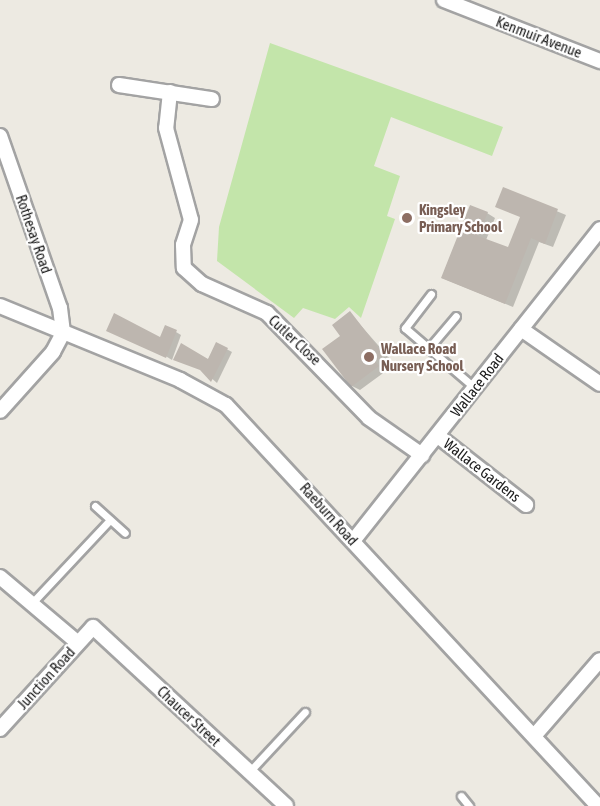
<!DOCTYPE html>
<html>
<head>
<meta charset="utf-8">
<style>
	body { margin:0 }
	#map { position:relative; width:600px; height:806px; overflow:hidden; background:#edeae2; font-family:"Asap Condensed",sans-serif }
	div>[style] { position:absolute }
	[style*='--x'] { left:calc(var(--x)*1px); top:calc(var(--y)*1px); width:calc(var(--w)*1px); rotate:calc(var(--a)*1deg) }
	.grass>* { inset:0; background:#c3e5aa }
	.shadow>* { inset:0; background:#0003 }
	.building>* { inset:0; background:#bdb6af }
	.roads { filter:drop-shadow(2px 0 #a3a3a3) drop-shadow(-2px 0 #a3a3a3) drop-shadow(0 2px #a3a3a3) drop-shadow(0 -2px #a3a3a3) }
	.lane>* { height:7px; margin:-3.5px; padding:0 3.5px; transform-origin:3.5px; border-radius:3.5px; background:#fff }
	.street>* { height:14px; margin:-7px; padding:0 7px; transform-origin:7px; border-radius:7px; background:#fff }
	.dots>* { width:16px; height:16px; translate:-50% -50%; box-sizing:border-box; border:3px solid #fff; border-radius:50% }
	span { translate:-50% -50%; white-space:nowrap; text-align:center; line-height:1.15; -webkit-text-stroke:4.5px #fff; paint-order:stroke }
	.street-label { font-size:15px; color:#1c1c1c }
	.education-label { font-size:15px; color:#785e54; font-weight:700 }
	.left { translate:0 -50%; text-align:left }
</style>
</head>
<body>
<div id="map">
	<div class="grass">
		<i style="clip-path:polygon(270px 43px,503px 127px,492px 156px,391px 117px,374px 166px,400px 176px,387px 216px,395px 219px,361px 318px,349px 307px,335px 319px,303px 308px,294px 318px,217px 261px,219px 227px)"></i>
	</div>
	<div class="shadow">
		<i style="clip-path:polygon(503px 189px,566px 215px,553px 247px,539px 242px,513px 307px,442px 278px,487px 213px,495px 218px,486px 240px,508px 249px,521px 217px)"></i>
		<i style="clip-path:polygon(350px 313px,391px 360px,382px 366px,386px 371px,360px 390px,352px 386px,342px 336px)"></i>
		<i style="clip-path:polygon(176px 332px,181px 335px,172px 360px,156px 350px,160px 339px)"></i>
		<i style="clip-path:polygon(217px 344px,232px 352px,217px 383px,202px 370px)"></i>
	</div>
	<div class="building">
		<i style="clip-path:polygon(503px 187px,558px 209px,545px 244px,531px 238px,505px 304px,441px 278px,470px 205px,488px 212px,478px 236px,508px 247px,520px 217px,495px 207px)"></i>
		<i style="clip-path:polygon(350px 311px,384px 355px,375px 361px,379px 366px,351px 387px,322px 349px,340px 336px,332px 325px)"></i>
		<i style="clip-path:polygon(114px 313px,160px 337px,165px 325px,177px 330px,166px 358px,106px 331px)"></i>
		<i style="clip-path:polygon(216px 342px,228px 348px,211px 382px,200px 370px,173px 360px,181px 343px,208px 359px)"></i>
	</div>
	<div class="roads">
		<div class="lane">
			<i style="--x:431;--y:294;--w:43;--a:127.4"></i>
			<i style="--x:405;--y:328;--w:92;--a:40.6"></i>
			<i style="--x:428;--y:349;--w:43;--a:-49.7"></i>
			<i style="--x:95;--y:506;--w:40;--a:42"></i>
			<i style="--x:31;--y:604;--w:115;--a:-46.8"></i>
			<i style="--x:249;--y:772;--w:82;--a:-47"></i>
			<i style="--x:461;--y:796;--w:13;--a:51"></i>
		</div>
		<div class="street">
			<i style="--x:444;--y:0;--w:168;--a:21.4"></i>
			<i style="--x:119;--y:85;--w:94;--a:8.6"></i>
			<i style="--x:170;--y:92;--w:36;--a:96"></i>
			<i style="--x:166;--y:128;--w:95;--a:74.8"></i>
			<i style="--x:191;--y:220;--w:26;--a:108"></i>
			<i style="--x:183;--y:245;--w:23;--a:88"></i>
			<i style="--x:184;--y:268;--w:24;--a:42"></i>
			<i style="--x:202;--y:284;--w:71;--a:24"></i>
			<i style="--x:267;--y:313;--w:146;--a:45.8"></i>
			<i style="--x:369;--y:418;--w:65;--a:34.9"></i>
			<i style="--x:0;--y:136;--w:182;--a:70.8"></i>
			<i style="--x:60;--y:308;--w:25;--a:83"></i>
			<i style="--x:63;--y:333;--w:21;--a:118"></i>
			<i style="--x:53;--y:352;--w:79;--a:131.9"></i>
			<i style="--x:0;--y:306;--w:195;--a:22.3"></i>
			<i style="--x:180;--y:380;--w:52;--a:28.5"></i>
			<i style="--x:226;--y:405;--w:547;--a:47.15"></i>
			<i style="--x:521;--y:329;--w:96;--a:34.8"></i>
			<i style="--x:438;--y:436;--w:112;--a:38.1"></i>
			<i style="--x:353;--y:541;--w:398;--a:-51.6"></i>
			<i style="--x:0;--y:577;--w:102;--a:40.2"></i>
			<i style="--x:0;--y:729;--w:138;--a:-47.6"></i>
			<i style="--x:93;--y:627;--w:263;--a:42.8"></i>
			<i style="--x:535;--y:735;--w:99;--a:-49.1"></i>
		</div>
	</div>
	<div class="dots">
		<i style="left:407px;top:218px;background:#8d6e63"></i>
		<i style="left:369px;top:357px;background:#8d6e63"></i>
	</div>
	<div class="street-label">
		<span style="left:539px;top:37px;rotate:21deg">Kenmuir Avenue</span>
		<span style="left:34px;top:234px;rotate:71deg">Rothesay Road</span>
		<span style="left:295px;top:340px;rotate:43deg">Cutler Close</span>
		<span style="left:477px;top:385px;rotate:-52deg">Wallace Road</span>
		<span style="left:482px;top:470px;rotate:38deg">Wallace Gardens</span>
		<span style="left:329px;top:514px;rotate:48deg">Raeburn Road</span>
		<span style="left:46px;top:678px;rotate:-48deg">Junction Road</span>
		<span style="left:189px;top:716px;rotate:43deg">Chaucer Street</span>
	</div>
	<div class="education-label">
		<span class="left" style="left:419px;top:218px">Kingsley<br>Primary School</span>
		<span class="left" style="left:381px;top:357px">Wallace Road<br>Nursery School</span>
	</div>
</div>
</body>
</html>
